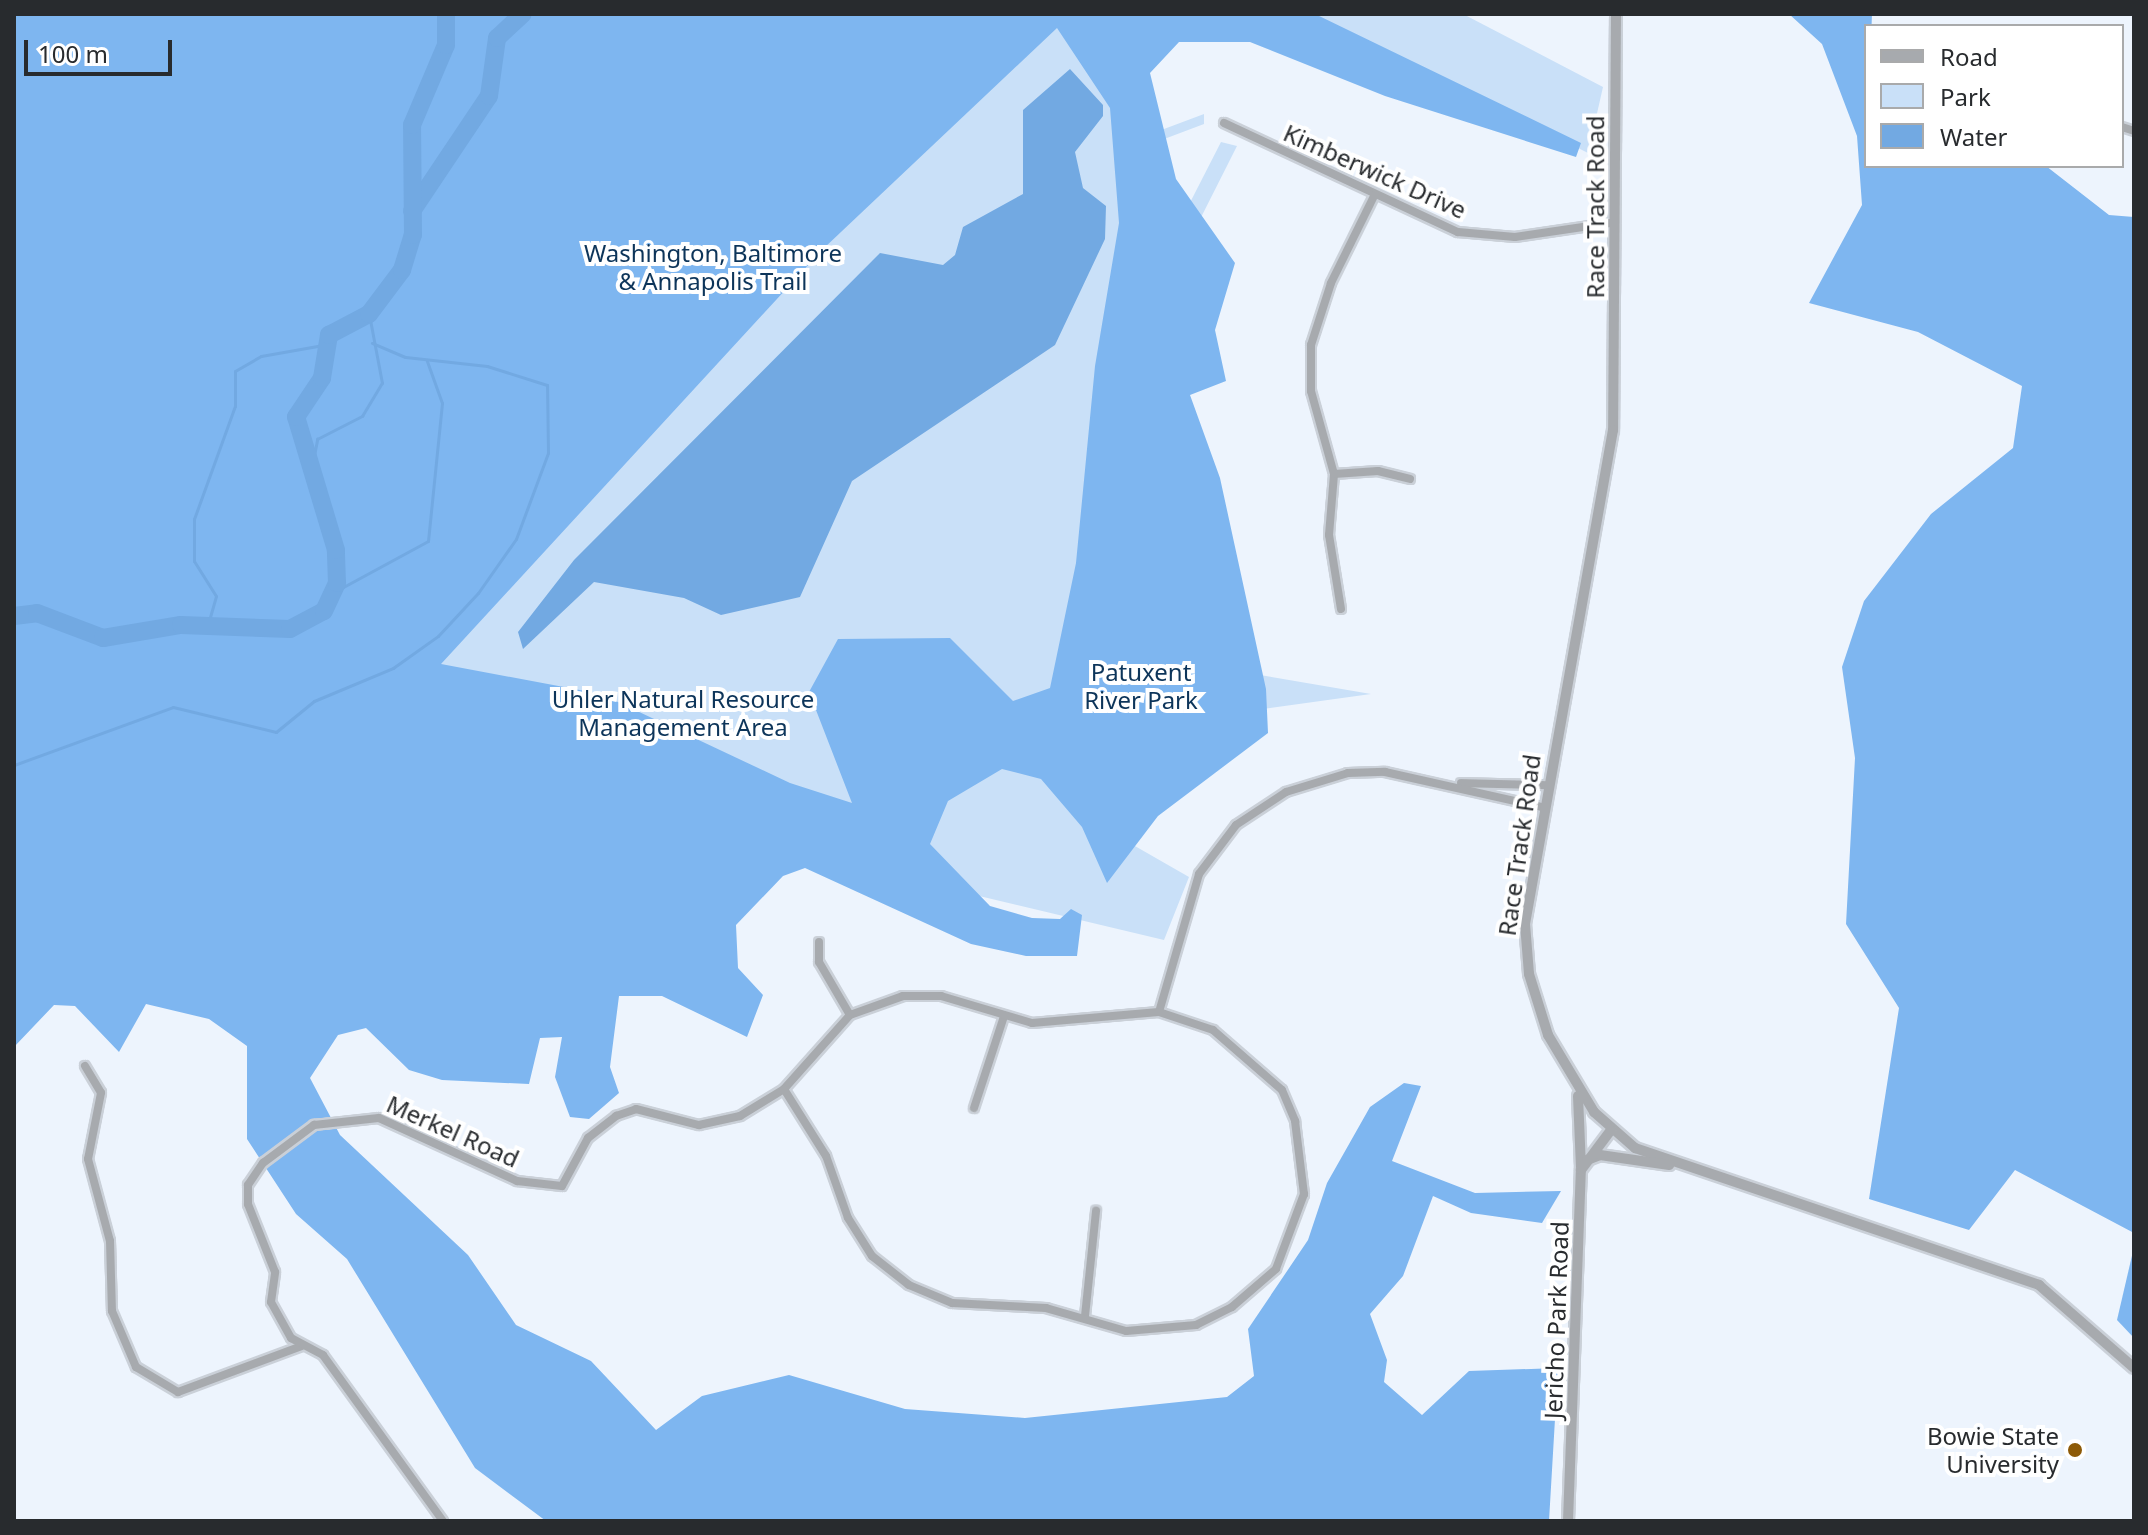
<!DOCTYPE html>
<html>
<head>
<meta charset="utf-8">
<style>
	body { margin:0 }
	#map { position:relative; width:2148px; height:1535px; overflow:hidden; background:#edf4fd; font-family:"Noto Sans",sans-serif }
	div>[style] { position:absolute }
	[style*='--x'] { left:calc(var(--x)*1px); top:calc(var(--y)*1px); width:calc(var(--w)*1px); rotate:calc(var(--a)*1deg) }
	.green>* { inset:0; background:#c9e0f8 }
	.forest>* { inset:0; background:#7eb6f0 }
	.water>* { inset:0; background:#72a9e2 }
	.stream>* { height:3px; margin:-1.5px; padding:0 1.5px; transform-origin:1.5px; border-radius:1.5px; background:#72a9e2 }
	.river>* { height:18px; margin:-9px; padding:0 9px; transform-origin:9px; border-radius:9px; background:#72a9e2 }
	.roads { filter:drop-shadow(2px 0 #cad0d8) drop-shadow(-2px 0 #cad0d8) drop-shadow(0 2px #cad0d8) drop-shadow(0 -2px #cad0d8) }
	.minor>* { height:8px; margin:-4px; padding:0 4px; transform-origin:4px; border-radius:4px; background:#a7aaae }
	.tertiary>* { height:10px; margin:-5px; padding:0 5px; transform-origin:5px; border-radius:5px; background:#a7aaae }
	.dots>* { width:22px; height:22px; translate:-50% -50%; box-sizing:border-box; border:4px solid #fff; border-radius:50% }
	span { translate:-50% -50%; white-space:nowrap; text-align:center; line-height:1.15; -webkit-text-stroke:8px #fff; paint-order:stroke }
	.street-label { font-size:24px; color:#282b2e }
	.park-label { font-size:24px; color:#0d355a }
	.poi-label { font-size:24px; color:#282b2e }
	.right { translate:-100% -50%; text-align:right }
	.frame { position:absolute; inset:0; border:16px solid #282b2e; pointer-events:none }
	.legend { position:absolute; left:1864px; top:24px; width:260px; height:144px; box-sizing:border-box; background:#fff; border:2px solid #a9aaab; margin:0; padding:10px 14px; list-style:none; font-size:24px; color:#282b2e }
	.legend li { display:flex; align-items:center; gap:16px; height:40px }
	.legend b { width:40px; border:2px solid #a9aaab }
	.scale { position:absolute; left:24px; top:40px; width:148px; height:36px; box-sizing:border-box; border:4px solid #282b2e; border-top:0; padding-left:10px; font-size:24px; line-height:28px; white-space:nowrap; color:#282b2e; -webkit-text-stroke:6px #fff; paint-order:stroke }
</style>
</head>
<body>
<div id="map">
	<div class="green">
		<i style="clip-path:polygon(534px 14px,1463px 14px,1603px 87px,1588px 153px,1403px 60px,1293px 30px,1140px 40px,1140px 138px,1204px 114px,1204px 124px,1143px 147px,1176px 230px,1221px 142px,1237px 146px,1176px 267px,1207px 666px,1371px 694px,1220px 715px,1100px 826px,1189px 877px,1164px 940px,14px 666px)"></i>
	</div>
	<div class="forest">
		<i style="clip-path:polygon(evenodd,14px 14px,1315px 14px,1581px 143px,1576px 157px,1385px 96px,1250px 42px,1179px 42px,1150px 73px,1176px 179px,1235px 263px,1215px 330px,1226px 381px,1190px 395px,1220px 478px,1266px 689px,1268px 733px,1158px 816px,1107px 883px,1082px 827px,1041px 779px,1002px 769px,948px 801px,930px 844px,990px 906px,1032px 918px,1060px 919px,1071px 909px,1082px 915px,1077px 956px,1026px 956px,971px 944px,805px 868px,783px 876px,736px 925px,738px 968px,763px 995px,747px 1037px,662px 996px,619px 996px,610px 1067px,619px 1093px,589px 1119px,570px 1117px,555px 1077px,562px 1037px,540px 1038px,529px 1084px,442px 1080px,409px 1070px,366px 1028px,338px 1035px,310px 1078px,340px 1135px,468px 1255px,516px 1325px,591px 1361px,656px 1430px,702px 1396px,789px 1375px,905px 1409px,1025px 1418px,1227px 1397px,1254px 1376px,1248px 1329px,1308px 1240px,1327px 1183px,1370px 1107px,1404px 1083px,1421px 1086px,1392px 1161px,1475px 1193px,1561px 1191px,1542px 1223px,1471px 1213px,1433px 1196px,1403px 1276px,1370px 1314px,1387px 1360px,1384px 1382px,1422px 1415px,1469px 1371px,1558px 1368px,1549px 1521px,546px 1521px,475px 1468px,347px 1259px,296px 1214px,247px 1139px,247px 1046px,209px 1019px,146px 1004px,119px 1052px,75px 1006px,54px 1005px,14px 1047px,14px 14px,1057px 28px,1110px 108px,1119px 223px,1095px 366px,1076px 563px,1050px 688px,1013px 701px,950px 638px,838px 639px,809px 692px,852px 803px,790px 783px,601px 694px,441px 664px,823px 249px,1057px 28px)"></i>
		<i style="clip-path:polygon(1789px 14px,1872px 14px,1866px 166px,2046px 166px,2109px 215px,2134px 217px,2134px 1233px,2015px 1170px,1969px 1230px,1869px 1199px,1899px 1008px,1846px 924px,1855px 758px,1842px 667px,1864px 601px,1931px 514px,2013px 448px,2022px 386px,1918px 332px,1809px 303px,1862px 205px,1857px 136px,1822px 44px)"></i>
		<i style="clip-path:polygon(2134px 1247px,2134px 1338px,2117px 1320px)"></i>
	</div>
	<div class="water">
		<i style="clip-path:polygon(1070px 69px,1103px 105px,1103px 116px,1075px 152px,1083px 188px,1106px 206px,1105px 239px,1055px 345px,852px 481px,800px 597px,721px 615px,684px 598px,594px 582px,523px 649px,518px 632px,574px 560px,880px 253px,943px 265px,955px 255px,963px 227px,1023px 194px,1023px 110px)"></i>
	</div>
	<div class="stream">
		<i style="--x:311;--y:471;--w:33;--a:-79"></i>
		<i style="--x:317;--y:439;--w:51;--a:-27.1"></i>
		<i style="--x:362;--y:416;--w:39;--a:-59"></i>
		<i style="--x:382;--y:383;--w:70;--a:-100.7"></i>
		<i style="--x:334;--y:592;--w:107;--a:-28.5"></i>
		<i style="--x:428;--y:541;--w:139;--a:-84.2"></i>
		<i style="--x:442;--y:403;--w:45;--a:-109.7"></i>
		<i style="--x:208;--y:624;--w:29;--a:-74"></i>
		<i style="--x:216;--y:596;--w:41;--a:-122.2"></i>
		<i style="--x:194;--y:561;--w:42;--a:-90"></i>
		<i style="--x:194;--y:519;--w:120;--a:-70.1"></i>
		<i style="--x:235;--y:406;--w:35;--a:-90"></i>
		<i style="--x:235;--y:371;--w:30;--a:-30"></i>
		<i style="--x:261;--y:356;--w:63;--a:-10.1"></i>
		<i style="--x:14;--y:765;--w:169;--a:-20"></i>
		<i style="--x:173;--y:707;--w:106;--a:13.6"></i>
		<i style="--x:276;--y:732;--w:49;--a:-39.2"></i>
		<i style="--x:314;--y:701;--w:86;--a:-22.7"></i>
		<i style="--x:393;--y:668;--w:55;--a:-35.4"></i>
		<i style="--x:438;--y:636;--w:59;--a:-47.1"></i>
		<i style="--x:478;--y:593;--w:66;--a:-54.9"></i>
		<i style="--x:516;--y:539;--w:92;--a:-69.6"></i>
		<i style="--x:548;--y:453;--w:68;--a:-90.8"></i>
		<i style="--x:547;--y:385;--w:63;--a:-162.4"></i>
		<i style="--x:487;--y:366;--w:82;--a:-173.7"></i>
		<i style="--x:405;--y:357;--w:36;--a:-157"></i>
	</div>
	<div class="river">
		<i style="--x:412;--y:211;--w:138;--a:-56.2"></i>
		<i style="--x:489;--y:96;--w:59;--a:-82.1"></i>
		<i style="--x:497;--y:38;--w:35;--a:-43"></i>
		<i style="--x:14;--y:616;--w:23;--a:-7"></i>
		<i style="--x:37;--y:613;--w:71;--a:20.7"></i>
		<i style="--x:103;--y:638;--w:79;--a:-9.5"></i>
		<i style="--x:181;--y:625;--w:109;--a:2.1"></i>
		<i style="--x:290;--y:629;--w:38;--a:-28"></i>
		<i style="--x:324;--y:611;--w:31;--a:-65"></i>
		<i style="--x:337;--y:583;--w:33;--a:-92"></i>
		<i style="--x:336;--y:550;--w:139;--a:-106.7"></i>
		<i style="--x:296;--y:417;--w:47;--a:-56.3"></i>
		<i style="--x:322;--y:378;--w:44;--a:-80.8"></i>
		<i style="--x:329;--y:335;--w:45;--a:-27.7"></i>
		<i style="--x:369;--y:314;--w:55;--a:-53.1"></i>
		<i style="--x:402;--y:270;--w:37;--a:-73"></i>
		<i style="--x:413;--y:235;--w:110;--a:-90.5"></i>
		<i style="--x:412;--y:125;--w:87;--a:-67"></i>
		<i style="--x:446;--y:45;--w:31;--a:-90"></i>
	</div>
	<div class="roads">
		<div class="minor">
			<i style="--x:1224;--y:123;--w:258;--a:25"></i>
			<i style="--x:1458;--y:232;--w:57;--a:5"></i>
			<i style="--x:1515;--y:237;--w:96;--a:-8.4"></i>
			<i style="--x:2122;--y:127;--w:13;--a:18"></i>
			<i style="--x:1334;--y:474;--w:44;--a:-3.9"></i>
			<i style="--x:1378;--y:471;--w:33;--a:14"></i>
			<i style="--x:1341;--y:609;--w:75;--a:-99.2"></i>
			<i style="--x:1329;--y:535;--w:61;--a:-85.3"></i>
			<i style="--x:1334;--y:474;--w:86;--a:-105.5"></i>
			<i style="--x:1311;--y:391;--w:46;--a:-90"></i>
			<i style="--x:1311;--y:345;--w:65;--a:-72.1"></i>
			<i style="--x:1331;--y:283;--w:99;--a:-63.7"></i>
			<i style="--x:1461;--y:783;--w:84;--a:1.4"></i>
			<i style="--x:819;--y:942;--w:20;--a:90"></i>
			<i style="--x:819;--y:962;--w:61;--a:59.7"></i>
			<i style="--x:1159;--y:1012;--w:144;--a:-73.8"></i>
			<i style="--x:1199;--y:874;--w:61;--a:-52.9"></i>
			<i style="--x:1236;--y:825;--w:60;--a:-33.4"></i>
			<i style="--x:1286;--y:792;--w:65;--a:-17"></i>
			<i style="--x:1348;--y:773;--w:37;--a:-2"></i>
			<i style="--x:1385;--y:772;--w:160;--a:12.6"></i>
			<i style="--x:85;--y:1066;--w:31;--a:59"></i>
			<i style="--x:101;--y:1093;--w:67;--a:101.1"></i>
			<i style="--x:88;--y:1159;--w:85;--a:75"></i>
			<i style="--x:110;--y:1241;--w:70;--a:88.4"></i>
			<i style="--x:112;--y:1311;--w:61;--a:66.8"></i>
			<i style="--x:136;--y:1367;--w:49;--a:30.8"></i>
			<i style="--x:178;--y:1392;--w:132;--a:-20.4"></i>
			<i style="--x:974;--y:1108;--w:97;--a:-71.9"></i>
			<i style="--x:1085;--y:1316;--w:106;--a:-84"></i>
			<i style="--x:443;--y:1521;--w:205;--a:-125.9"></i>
			<i style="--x:323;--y:1355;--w:36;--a:-152"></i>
			<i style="--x:291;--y:1338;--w:41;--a:-119.1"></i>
			<i style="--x:271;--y:1302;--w:30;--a:-82"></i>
			<i style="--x:275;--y:1272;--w:73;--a:-111.7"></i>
			<i style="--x:248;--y:1204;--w:19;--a:-90"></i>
			<i style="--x:248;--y:1185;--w:27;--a:-56"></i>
			<i style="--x:263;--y:1163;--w:64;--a:-36.7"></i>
			<i style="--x:314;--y:1125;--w:65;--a:-6.1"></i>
			<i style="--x:379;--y:1118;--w:152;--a:24.5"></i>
			<i style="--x:517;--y:1181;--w:45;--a:6.3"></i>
			<i style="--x:562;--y:1186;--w:55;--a:-61.6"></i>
			<i style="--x:588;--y:1138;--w:36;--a:-38"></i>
			<i style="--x:616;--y:1116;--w:21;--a:-19"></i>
			<i style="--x:636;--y:1109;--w:65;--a:14.3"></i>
			<i style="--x:699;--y:1125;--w:42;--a:-12.4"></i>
			<i style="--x:740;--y:1116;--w:52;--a:-31.5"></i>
			<i style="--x:784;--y:1089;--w:99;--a:-48.3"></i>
			<i style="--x:850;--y:1015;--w:56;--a:-19.7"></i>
			<i style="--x:903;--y:996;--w:38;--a:0"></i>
			<i style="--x:941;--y:996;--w:95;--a:16.5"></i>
			<i style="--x:1032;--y:1023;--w:127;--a:-5"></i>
			<i style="--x:1159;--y:1012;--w:57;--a:18.4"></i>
			<i style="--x:1213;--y:1030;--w:91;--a:41"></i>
			<i style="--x:1282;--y:1090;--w:34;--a:67"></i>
			<i style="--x:1295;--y:1121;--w:74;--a:83"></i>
			<i style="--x:1304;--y:1194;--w:80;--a:110.5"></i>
			<i style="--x:1276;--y:1269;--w:58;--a:139.2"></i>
			<i style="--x:1232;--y:1307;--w:40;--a:153.4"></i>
			<i style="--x:1196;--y:1325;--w:70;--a:175.1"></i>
			<i style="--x:1126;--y:1331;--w:83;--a:-164"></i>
			<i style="--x:1046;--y:1308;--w:94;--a:-177"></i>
			<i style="--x:952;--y:1303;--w:47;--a:-157.3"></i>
			<i style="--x:909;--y:1285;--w:47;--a:-141.9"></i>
			<i style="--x:872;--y:1256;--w:45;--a:-122.3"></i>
			<i style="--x:848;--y:1218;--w:66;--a:-109.5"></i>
			<i style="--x:826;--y:1156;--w:79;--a:-122.1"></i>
		</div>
		<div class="tertiary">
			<i style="--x:1616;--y:14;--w:416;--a:90.4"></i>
			<i style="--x:1613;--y:430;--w:502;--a:100.1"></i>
			<i style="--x:1525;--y:924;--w:50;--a:85.4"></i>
			<i style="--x:1529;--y:974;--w:64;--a:72.7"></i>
			<i style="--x:1548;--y:1035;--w:90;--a:59.1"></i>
			<i style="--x:1594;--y:1112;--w:55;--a:41.3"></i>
			<i style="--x:1635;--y:1148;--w:427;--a:18.7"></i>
			<i style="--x:2039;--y:1285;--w:126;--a:41.1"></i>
			<i style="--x:1578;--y:1096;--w:71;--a:87.6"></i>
			<i style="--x:1587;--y:1160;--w:14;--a:-21"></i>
			<i style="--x:1600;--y:1155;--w:70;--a:8.2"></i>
			<i style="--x:1568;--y:1521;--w:351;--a:-87.9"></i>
			<i style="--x:1581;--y:1170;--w:50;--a:-53.1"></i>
		</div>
	</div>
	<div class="dots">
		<i style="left:2075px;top:1450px;background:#8d5a07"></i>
	</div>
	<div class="street-label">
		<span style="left:1375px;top:171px;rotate:24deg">Kimberwick Drive</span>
		<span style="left:1595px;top:207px;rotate:-90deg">Race Track Road</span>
		<span style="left:1519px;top:845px;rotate:-82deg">Race Track Road</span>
		<span style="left:453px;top:1131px;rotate:24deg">Merkel Road</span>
		<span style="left:1556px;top:1320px;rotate:-88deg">Jericho Park Road</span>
	</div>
	<div class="park-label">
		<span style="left:713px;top:267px">Washington, Baltimore<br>&amp; Annapolis Trail</span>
		<span style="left:1141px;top:686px">Patuxent<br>River Park</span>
		<span style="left:683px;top:713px">Uhler Natural Resource<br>Management Area</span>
	</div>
	<div class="poi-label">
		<span class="right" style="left:2059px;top:1450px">Bowie State<br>University</span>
	</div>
	<div class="frame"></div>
	<ul class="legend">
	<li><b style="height:10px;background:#a7aaae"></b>Road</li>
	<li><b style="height:22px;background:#c9e0f8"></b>Park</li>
	<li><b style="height:22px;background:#72a9e2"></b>Water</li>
	</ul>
	<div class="scale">100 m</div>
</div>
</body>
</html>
